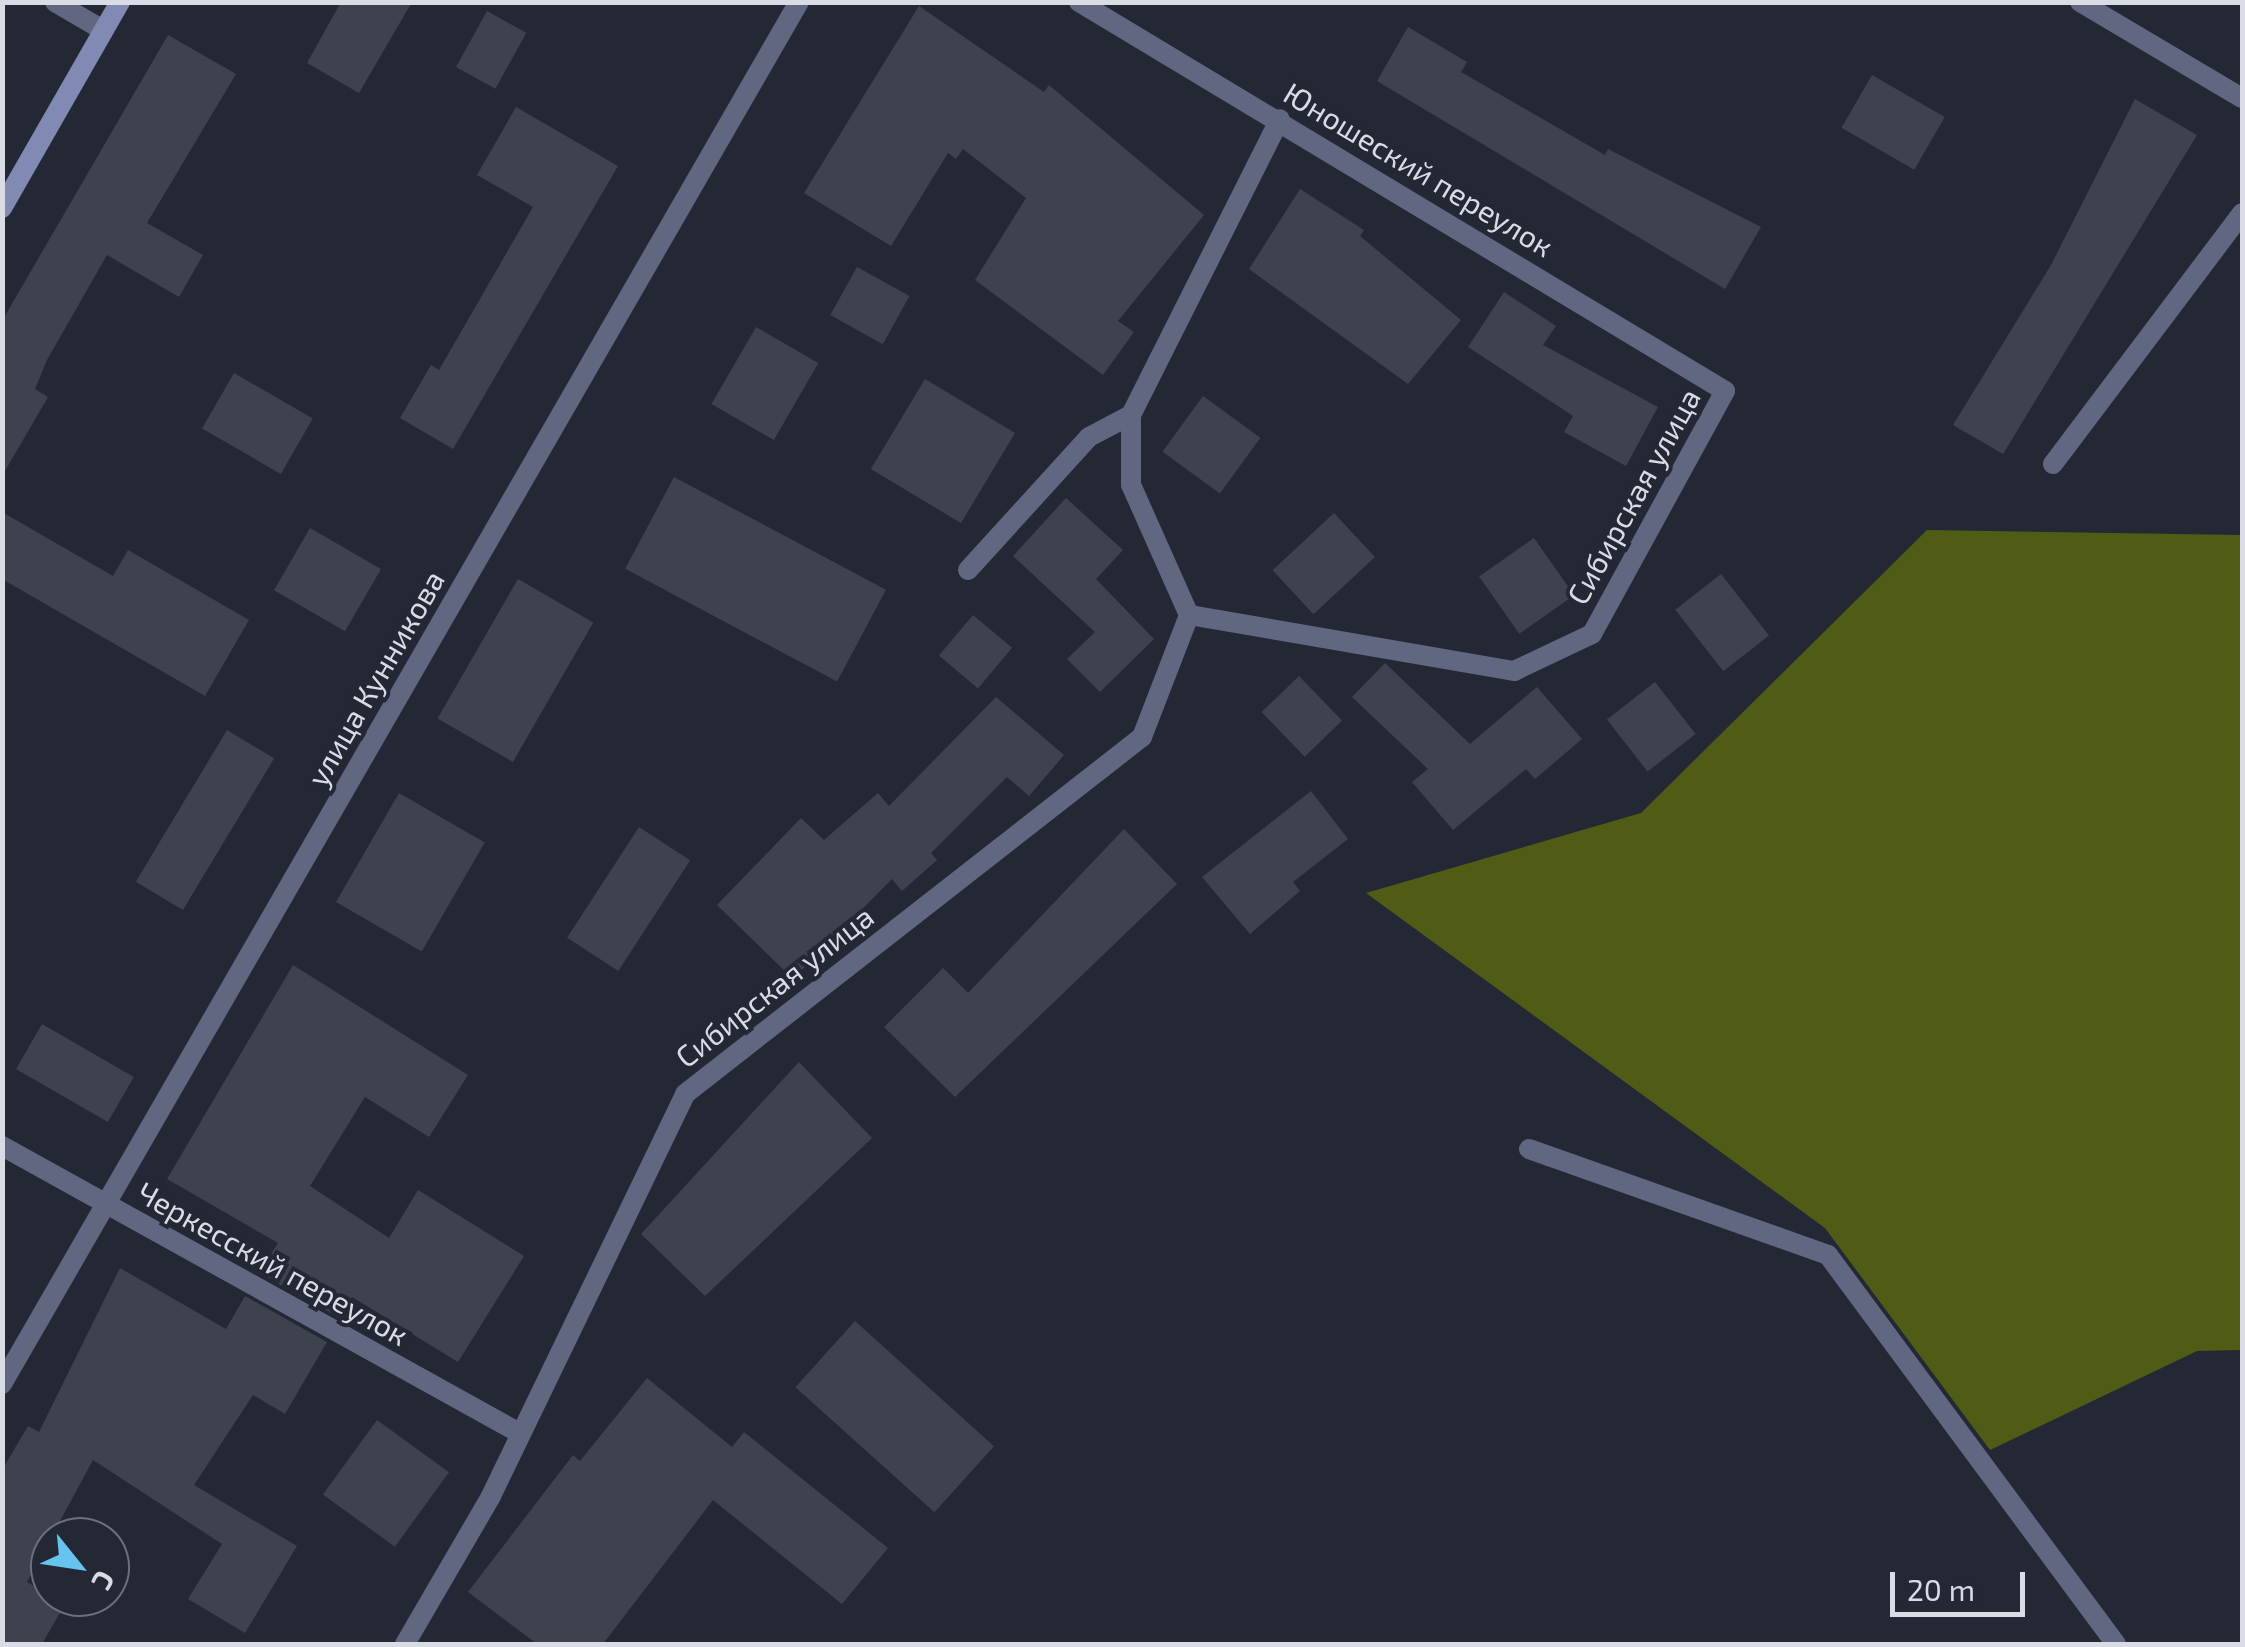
<!DOCTYPE html>
<html>
<head>
<meta charset="utf-8">
<style>
	body { margin:0 }
	#map { position:relative; width:2245px; height:1647px; overflow:hidden; background:#242834; font-family:"Exo 2",sans-serif }
	div>[style] { position:absolute }
	[style*='--x'] { left:calc(var(--x)*1px); top:calc(var(--y)*1px); width:calc(var(--w)*1px); rotate:calc(var(--a)*1deg) }
	.forest>* { inset:0; background:#505b15 }
	.building>* { inset:0; background:#3e424f; transform-origin:0 0 }
	.lane>* { height:20px; margin:-10px; padding:0 10px; transform-origin:10px; border-radius:10px; background:#616781 }
	.street>* { height:20px; margin:-10px; padding:0 10px; transform-origin:10px; border-radius:10px; background:#616781 }
	.secondary>* { height:20px; margin:-10px; padding:0 10px; transform-origin:10px; border-radius:10px; background:#808ab3 }
	span { translate:-50% -50%; white-space:nowrap; text-align:center; line-height:1.15; -webkit-text-stroke:8px #242834; paint-order:stroke }
	.street-label { font-size:30px; color:#d9dce4 }
	.frame { position:absolute; inset:0; border:5px solid #d9dce4; pointer-events:none }
	.north { position:absolute; left:30px; top:1517px; width:100px; height:100px; box-sizing:border-box; background:#242834; border:2px solid #6c707a; border-radius:50%; rotate:120deg; font-size:28px; font-weight:700; line-height:40px; text-align:center; color:#d9dce4 }
	.north::after { content:''; display:block; margin:auto; width:35px; height:45px; background:#66c4ef; clip-path:polygon(50% 0,100% 100%,50% 72%,0 100%) }
	.scale { position:absolute; left:1890px; top:1572px; width:135px; height:45px; box-sizing:border-box; border:5px solid #d9dce4; border-top:0; padding-left:12px; font-size:30px; line-height:35px; white-space:nowrap; color:#d9dce4; -webkit-text-stroke:8px #242834; paint-order:stroke }
</style>
</head>
<body>
<div id="map">
	<div class="forest">
		<i style="clip-path:polygon(1927px 530px,2242px 535px,2242px 1350px,2197px 1351px,1990px 1450px,1825px 1228px,1366px 893px,1641px 813px)"></i>
	</div>
	<div class="building">
		<i style="clip-path:polygon(341px 2px,412px 2px,359px 93px,307px 63px)"></i>
		<i style="clip-path:polygon(919px 6px,1044px 92px,1049px 85px,1204px 215px,1118px 321px,1134px 332px,1103px 375px,975px 280px,1026px 198px,963px 149px,956px 159px,948px 153px,891px 246px,804px 193px)"></i>
		<i style="left:487px;top:11px;width:45px;height:64px;rotate:29deg"></i>
		<i style="clip-path:polygon(1408px 27px,1467px 62px,1461px 72px,1605px 155px,1608px 149px,1761px 227px,1725px 289px,1377px 81px)"></i>
		<i style="clip-path:polygon(168px 35px,236px 74px,147px 223px,203px 255px,179px 297px,107px 255px,47px 360px,35px 389px,48px 397px,2px 476px,2px 321px)"></i>
		<i style="left:1872px;top:75px;width:84px;height:61px;rotate:30deg"></i>
		<i style="clip-path:polygon(2135px 99px,2197px 135px,2003px 454px,1953px 425px,2051px 265px)"></i>
		<i style="clip-path:polygon(516px 107px,618px 166px,453px 449px,400px 418px,431px 365px,439px 370px,533px 207px,477px 175px)"></i>
		<i style="clip-path:polygon(1300px 189px,1364px 230px,1360px 236px,1461px 320px,1408px 384px,1249px 269px)"></i>
		<i style="left:857px;top:267px;width:60px;height:55px;rotate:29deg"></i>
		<i style="clip-path:polygon(1504px 292px,1556px 326px,1543px 345px,1658px 407px,1626px 466px,1564px 432px,1573px 416px,1468px 347px)"></i>
		<i style="left:756px;top:327px;width:72px;height:89px;rotate:30deg"></i>
		<i style="left:234px;top:373px;width:91px;height:64px;rotate:30deg"></i>
		<i style="left:925px;top:379px;width:105px;height:105px;rotate:31deg"></i>
		<i style="left:1203px;top:396px;width:71px;height:69px;rotate:36deg"></i>
		<i style="left:674px;top:477px;width:240px;height:104px;rotate:28deg"></i>
		<i style="clip-path:polygon(1066px 498px,1123px 550px,1096px 579px,1154px 639px,1100px 692px,1067px 659px,1095px 632px,1013px 556px)"></i>
		<i style="clip-path:polygon(2px 512px,113px 576px,128px 550px,249px 620px,205px 696px,2px 579px)"></i>
		<i style="left:1334px;top:513px;width:60px;height:84px;rotate:47deg"></i>
		<i style="left:310px;top:528px;width:82px;height:72px;rotate:30deg"></i>
		<i style="left:1534px;top:538px;width:70px;height:67px;rotate:55deg"></i>
		<i style="left:1721px;top:574px;width:78px;height:58px;rotate:52deg"></i>
		<i style="left:518px;top:579px;width:87px;height:161px;rotate:30deg"></i>
		<i style="left:973px;top:615px;width:51px;height:53px;rotate:40deg"></i>
		<i style="clip-path:polygon(1385px 663px,1470px 744px,1537px 687px,1582px 739px,1535px 779px,1526px 769px,1453px 830px,1412px 782px,1428px 769px,1352px 697px)"></i>
		<i style="left:1299px;top:676px;width:62px;height:52px;rotate:46deg"></i>
		<i style="left:1655px;top:682px;width:66px;height:61px;rotate:52deg"></i>
		<i style="clip-path:polygon(996px 697px,1064px 755px,1029px 796px,1007px 777px,931px 853px,937px 860px,902px 891px,892px 879px,793px 979px,717px 905px,801px 818px,824px 840px,878px 793px,889px 806px)"></i>
		<i style="left:227px;top:730px;width:55px;height:177px;rotate:31deg"></i>
		<i style="clip-path:polygon(1311px 791px,1348px 839px,1293px 882px,1300px 891px,1250px 934px,1202px 877px)"></i>
		<i style="left:399px;top:793px;width:99px;height:126px;rotate:30deg"></i>
		<i style="left:639px;top:827px;width:61px;height:132px;rotate:33deg"></i>
		<i style="clip-path:polygon(1124px 829px,1177px 884px,955px 1097px,884px 1027px,943px 968px,968px 993px)"></i>
		<i style="clip-path:polygon(293px 965px,468px 1075px,429px 1137px,365px 1097px,310px 1186px,389px 1238px,418px 1190px,524px 1256px,458px 1362px,352px 1297px,340px 1318px,259px 1273px,278px 1243px,167px 1179px)"></i>
		<i style="left:42px;top:1024px;width:106px;height:52px;rotate:30deg"></i>
		<i style="clip-path:polygon(799px 1062px,872px 1138px,705px 1296px,641px 1234px)"></i>
		<i style="clip-path:polygon(120px 1268px,226px 1329px,245px 1296px,327px 1342px,285px 1414px,253px 1395px,194px 1485px,297px 1546px,245px 1633px,188px 1599px,222px 1544px,93px 1460px,27px 1582px,65px 1604px,42px 1644px,2px 1644px,2px 1470px,28px 1426px,39px 1432px)"></i>
		<i style="left:855px;top:1321px;width:187px;height:89px;rotate:42deg"></i>
		<i style="clip-path:polygon(647px 1378px,732px 1447px,744px 1432px,888px 1548px,842px 1604px,713px 1500px,603px 1644px,537px 1644px,468px 1592px,573px 1455px,580px 1461px)"></i>
		<i style="left:377px;top:1420px;width:89px;height:92px;rotate:36deg"></i>
	</div>
	<div class="lane">
		<i style="--x:1529;--y:1149;--w:317;--a:19.5"></i>
		<i style="--x:1828;--y:1255;--w:484;--a:53.5"></i>
	</div>
	<div class="street">
		<i style="--x:55;--y:2;--w:56;--a:30.3"></i>
		<i style="--x:1079;--y:2;--w:754;--a:31.05"></i>
		<i style="--x:1725;--y:391;--w:277;--a:118.7"></i>
		<i style="--x:1592;--y:634;--w:86;--a:154.6"></i>
		<i style="--x:1514;--y:671;--w:330;--a:-170.2"></i>
		<i style="--x:2080;--y:2;--w:188;--a:30.7"></i>
		<i style="--x:2053;--y:464;--w:314;--a:-53"></i>
		<i style="--x:968;--y:570;--w:180;--a:-47.7"></i>
		<i style="--x:1089;--y:437;--w:47;--a:-27.6"></i>
		<i style="--x:2;--y:1146;--w:588;--a:29.01"></i>
		<i style="--x:2;--y:1384;--w:1595;--a:-60.03"></i>
		<i style="--x:405;--y:1644;--w:171;--a:-59.8"></i>
		<i style="--x:491;--y:1496;--w:446;--a:-64.2"></i>
		<i style="--x:685;--y:1094;--w:580;--a:-38"></i>
		<i style="--x:1142;--y:737;--w:131;--a:-68.9"></i>
		<i style="--x:1189;--y:615;--w:142;--a:-114"></i>
		<i style="--x:1131;--y:485;--w:70;--a:-90"></i>
		<i style="--x:1131;--y:415;--w:331;--a:-63.3"></i>
	</div>
	<div class="secondary">
		<i style="--x:2;--y:208;--w:237;--a:-60.2"></i>
	</div>
	<div class="street-label">
		<span style="left:1419px;top:169px;rotate:31deg">Юношеский переулок</span>
		<span style="left:1633px;top:496px;rotate:-61deg">Сибирская улица</span>
		<span style="left:375px;top:678px;rotate:-60deg">улица Кунникова</span>
		<span style="left:774px;top:986px;rotate:-38deg">Сибирская улица</span>
		<span style="left:273px;top:1263px;rotate:29deg">Черкесский переулок</span>
	</div>
	<div class="frame"></div>
	<div class="north">С</div>
	<div class="scale">20 m</div>
</div>
</body>
</html>
